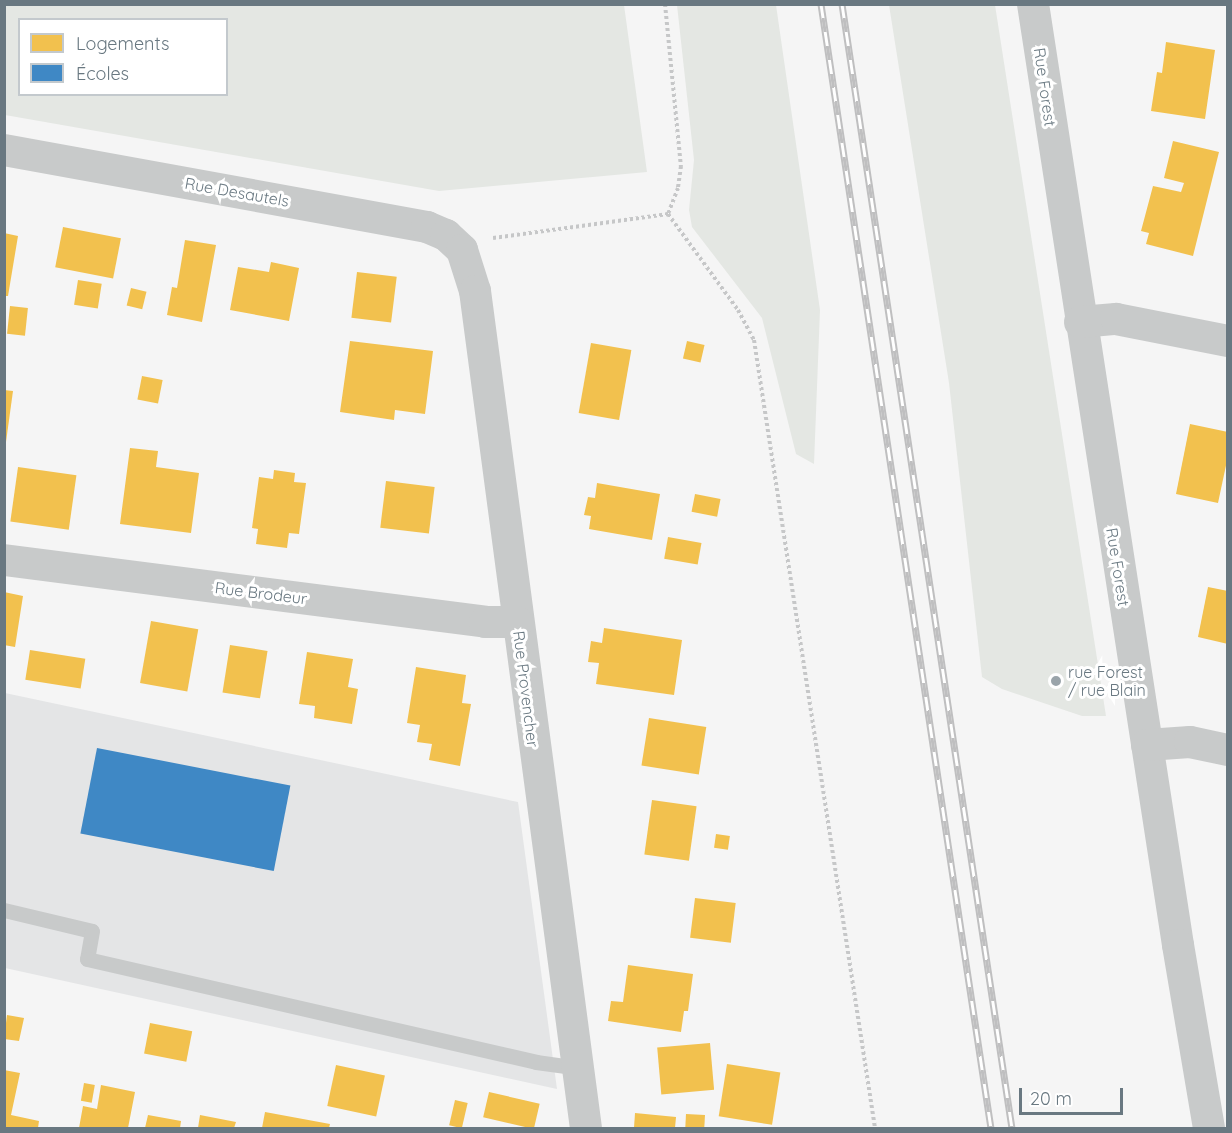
<!DOCTYPE html>
<html>
<head>
<meta charset="utf-8">
<style>
	body { margin:0 }
	#map { position:relative; width:1232px; height:1133px; overflow:hidden; background:#f5f5f5; font-family:Quicksand,sans-serif }
	div>[style] { position:absolute }
	[style*='--x'] { left:calc(var(--x)*1px); top:calc(var(--y)*1px); width:calc(var(--w)*1px); rotate:calc(var(--a)*1deg) }
	.built>* { inset:0; background:#e4e5e6 }
	.green>* { inset:0; background:#e4e7e3 }
	.homes>* { inset:0; background:#f2c14e; transform-origin:0 0 }
	.schools>* { inset:0; background:#3f88c5; transform-origin:0 0 }
	.path>* { height:4px; margin-top:-2px; transform-origin:0; background:repeating-linear-gradient(90deg,#c6c7c8 0 3px,transparent 0 6px) }
	.lane>* { height:15px; margin:-7.5px; padding:0 7.5px; transform-origin:7.5px; border-radius:7.5px; background:#c8caca }
	.street>* { height:32px; margin:-16px; padding:0 16px; transform-origin:16px; border-radius:16px; background:#c8caca }
	.rail>* { height:7px; margin-top:-3.5px; transform-origin:0; background:repeating-linear-gradient(90deg,#fff 0 14px,#bfbfc0 0 28px); box-sizing:border-box; border-block:2px solid #bfbfc0 }
	.dots>* { width:16px; height:16px; translate:-50% -50%; box-sizing:border-box; border:3px solid #fff; border-radius:50% }
	span { translate:-50% -50%; white-space:nowrap; text-align:center; line-height:1.15; -webkit-text-stroke:6px #fff; paint-order:stroke }
	.street-label { font-size:16px; color:#697881 }
	.poi-label { font-size:16px; color:#697881 }
	.left { translate:0 -50%; text-align:left }
	.frame { position:absolute; inset:0; border:6px solid #697881; pointer-events:none }
	.legend { position:absolute; left:18px; top:18px; width:210px; height:78px; box-sizing:border-box; background:#fff; border:2px solid #c3c9cd; margin:0; padding:8px 10px; list-style:none; font-size:18px; color:#697881 }
	.legend li { display:flex; align-items:center; gap:12px; height:30px }
	.legend b { width:30px; border:2px solid #c3c9cd }
	.scale { position:absolute; left:1019px; top:1088px; width:104px; height:27px; box-sizing:border-box; border:3px solid #697881; border-top:0; padding-left:8px; font-size:18px; line-height:21px; white-space:nowrap; color:#697881; -webkit-text-stroke:4px #fff; paint-order:stroke }
</style>
</head>
<body>
<div id="map">
	<div class="built">
		<i style="clip-path:polygon(5px 693px,518px 802px,557px 1089px,5px 968px)"></i>
	</div>
	<div class="green">
		<i style="clip-path:polygon(evenodd,4px 5px,624px 5px,647px 172px,439px 191px,5px 115px,4px 5px,20px 20px,226px 20px,226px 94px,20px 94px,20px 20px)"></i>
		<i style="clip-path:polygon(677px 5px,776px 5px,820px 310px,814px 464px,796px 454px,762px 318px,692px 227px,689px 210px,694px 160px)"></i>
		<i style="clip-path:polygon(889px 5px,995px 5px,1106px 716px,1082px 716px,1002px 689px,982px 677px,949px 383px)"></i>
	</div>
	<div class="homes">
		<i style="clip-path:polygon(1166px 42px,1215px 50px,1205px 119px,1151px 111px,1157px 72px,1162px 73px)"></i>
		<i style="clip-path:polygon(1173px 141px,1219px 152px,1193px 256px,1146px 244px,1149px 233px,1141px 231px,1153px 186px,1181px 192px,1184px 183px,1164px 178px)"></i>
		<i style="left:63px;top:227px;width:59px;height:41px;rotate:11deg"></i>
		<i style="clip-path:polygon(4px 233px,18px 236px,8px 296px,4px 296px)"></i>
		<i style="clip-path:polygon(185px 240px,216px 245px,202px 322px,167px 315px,172px 287px,177px 288px)"></i>
		<i style="clip-path:polygon(271px 262px,299px 268px,289px 321px,230px 310px,238px 267px,269px 272px)"></i>
		<i style="left:357px;top:272px;width:40px;height:46px;rotate:7deg"></i>
		<i style="left:78px;top:280px;width:24px;height:25px;rotate:9deg"></i>
		<i style="left:131px;top:288px;width:16px;height:18px;rotate:14deg"></i>
		<i style="left:10px;top:306px;width:18px;height:28px;rotate:6deg"></i>
		<i style="clip-path:polygon(350px 341px,433px 351px,425px 414px,395px 410px,394px 420px,340px 412px)"></i>
		<i style="left:687px;top:341px;width:18px;height:18px;rotate:13deg"></i>
		<i style="left:591px;top:343px;width:41px;height:71px;rotate:10deg"></i>
		<i style="left:142px;top:376px;width:21px;height:24px;rotate:11deg"></i>
		<i style="clip-path:polygon(4px 390px,13px 391px,6px 442px,4px 442px)"></i>
		<i style="clip-path:polygon(1190px 424px,1228px 432px,1228px 456px,1218px 503px,1176px 494px)"></i>
		<i style="clip-path:polygon(130px 448px,158px 451px,156px 467px,199px 473px,191px 533px,120px 524px)"></i>
		<i style="left:18px;top:467px;width:59px;height:55px;rotate:8deg"></i>
		<i style="clip-path:polygon(274px 470px,295px 473px,294px 482px,306px 483px,299px 534px,289px 533px,287px 548px,256px 544px,258px 529px,252px 528px,259px 477px,273px 479px)"></i>
		<i style="left:386px;top:481px;width:49px;height:47px;rotate:7deg"></i>
		<i style="clip-path:polygon(597px 483px,660px 494px,652px 540px,589px 529px,591px 516px,584px 515px,588px 497px,595px 498px)"></i>
		<i style="left:695px;top:494px;width:26px;height:18px;rotate:11deg"></i>
		<i style="left:668px;top:537px;width:34px;height:22px;rotate:10deg"></i>
		<i style="clip-path:polygon(1208px 587px,1228px 591px,1228px 644px,1198px 637px)"></i>
		<i style="clip-path:polygon(4px 592px,23px 596px,15px 647px,4px 645px)"></i>
		<i style="left:151px;top:621px;width:48px;height:63px;rotate:10deg"></i>
		<i style="clip-path:polygon(604px 628px,682px 640px,674px 695px,596px 684px,599px 663px,588px 662px,591px 641px,602px 643px)"></i>
		<i style="left:230px;top:645px;width:38px;height:48px;rotate:9deg"></i>
		<i style="left:30px;top:650px;width:56px;height:30px;rotate:9deg"></i>
		<i style="clip-path:polygon(307px 652px,353px 659px,348px 687px,358px 689px,352px 724px,314px 718px,315px 706px,299px 704px)"></i>
		<i style="clip-path:polygon(416px 667px,466px 675px,462px 703px,471px 704px,460px 766px,429px 760px,432px 744px,417px 742px,420px 725px,407px 723px)"></i>
		<i style="left:649px;top:718px;width:58px;height:48px;rotate:9deg"></i>
		<i style="left:652px;top:800px;width:45px;height:55px;rotate:8deg"></i>
		<i style="left:716px;top:834px;width:14px;height:14px;rotate:8deg"></i>
		<i style="left:695px;top:898px;width:41px;height:40px;rotate:7deg"></i>
		<i style="clip-path:polygon(628px 965px,693px 974px,688px 1011px,684px 1011px,681px 1032px,608px 1021px,611px 1001px,623px 1002px)"></i>
		<i style="clip-path:polygon(7px 1015px,24px 1018px,19px 1041px,4px 1039px)"></i>
		<i style="left:150px;top:1023px;width:43px;height:31px;rotate:11deg"></i>
		<i style="left:710px;top:1043px;width:47px;height:53px;rotate:85deg"></i>
		<i style="left:727px;top:1064px;width:54px;height:53px;rotate:9deg"></i>
		<i style="left:336px;top:1065px;width:50px;height:42px;rotate:12deg"></i>
		<i style="clip-path:polygon(4px 1070px,20px 1073px,11px 1115px,39px 1121px,38px 1128px,6px 1128px)"></i>
		<i style="left:84px;top:1083px;width:11px;height:18px;rotate:10deg"></i>
		<i style="clip-path:polygon(101px 1085px,135px 1092px,128px 1128px,79px 1128px,83px 1106px,97px 1109px)"></i>
		<i style="left:489px;top:1092px;width:52px;height:26px;rotate:13deg"></i>
		<i style="left:455px;top:1100px;width:13px;height:26px;rotate:13deg"></i>
		<i style="clip-path:polygon(265px 1112px,330px 1124px,329px 1128px,262px 1128px)"></i>
		<i style="clip-path:polygon(635px 1113px,676px 1117px,675px 1128px,634px 1128px)"></i>
		<i style="left:686px;top:1114px;width:19px;height:14px;rotate:3deg"></i>
		<i style="clip-path:polygon(148px 1115px,181px 1121px,180px 1128px,145px 1128px)"></i>
		<i style="clip-path:polygon(200px 1115px,236px 1122px,234px 1128px,198px 1128px)"></i>
	</div>
	<div class="schools">
		<i style="left:97px;top:748px;width:197px;height:87px;rotate:11deg"></i>
	</div>
	<div class="path">
		<i style="--x:665;--y:4;--w:163;--a:84.4"></i>
		<i style="--x:681;--y:166;--w:22;--a:98"></i>
		<i style="--x:678;--y:188;--w:28;--a:111"></i>
		<i style="--x:668;--y:214;--w:119;--a:53.9"></i>
		<i style="--x:738;--y:310;--w:34;--a:62"></i>
		<i style="--x:754;--y:340;--w:797;--a:81.27"></i>
		<i style="--x:493;--y:238;--w:177;--a:-7.8"></i>
	</div>
	<div class="lane">
		<i style="--x:4;--y:910;--w:90;--a:13.4"></i>
		<i style="--x:92;--y:931;--w:28;--a:100"></i>
		<i style="--x:87;--y:959;--w:461;--a:12.9"></i>
		<i style="--x:536;--y:1062;--w:43;--a:7.9"></i>
	</div>
	<div class="street">
		<i style="--x:1033;--y:4;--w:952;--a:81.24"></i>
		<i style="--x:1178;--y:945;--w:186;--a:80.4"></i>
		<i style="--x:4;--y:150;--w:430;--a:10.3"></i>
		<i style="--x:427;--y:227;--w:21;--a:23"></i>
		<i style="--x:446;--y:235;--w:22;--a:43"></i>
		<i style="--x:462;--y:250;--w:43;--a:72.4"></i>
		<i style="--x:475;--y:291;--w:844;--a:82.45"></i>
		<i style="--x:1080;--y:322;--w:36;--a:-5"></i>
		<i style="--x:1116;--y:319;--w:114;--a:11.1"></i>
		<i style="--x:4;--y:560;--w:485;--a:7.3"></i>
		<i style="--x:485;--y:622;--w:32;--a:0"></i>
		<i style="--x:1147;--y:745;--w:43;--a:-4"></i>
		<i style="--x:1190;--y:742;--w:39;--a:12"></i>
	</div>
	<div class="rail">
		<i style="--x:821;--y:4;--w:1137;--a:81.4"></i>
		<i style="--x:842;--y:4;--w:1137;--a:81.4"></i>
	</div>
	<div class="dots">
		<i style="left:1056px;top:681px;background:#9aa4aa"></i>
	</div>
	<div class="street-label">
		<span style="left:1045px;top:87px;rotate:82deg">Rue Forest</span>
		<span style="left:237px;top:192px;rotate:10deg">Rue Desautels</span>
		<span style="left:1118px;top:567px;rotate:81deg">Rue Forest</span>
		<span style="left:261px;top:593px;rotate:7deg">Rue Brodeur</span>
		<span style="left:526px;top:689px;rotate:83deg">Rue Provencher</span>
	</div>
	<div class="poi-label">
		<span class="left" style="left:1068px;top:681px">rue Forest<br>/ rue Blain</span>
	</div>
	<div class="frame"></div>
	<ul class="legend">
	<li><b style="height:16px;background:#f2c14e"></b>Logements</li>
	<li><b style="height:16px;background:#3f88c5"></b>Écoles</li>
	</ul>
	<div class="scale">20 m</div>
</div>
</body>
</html>
